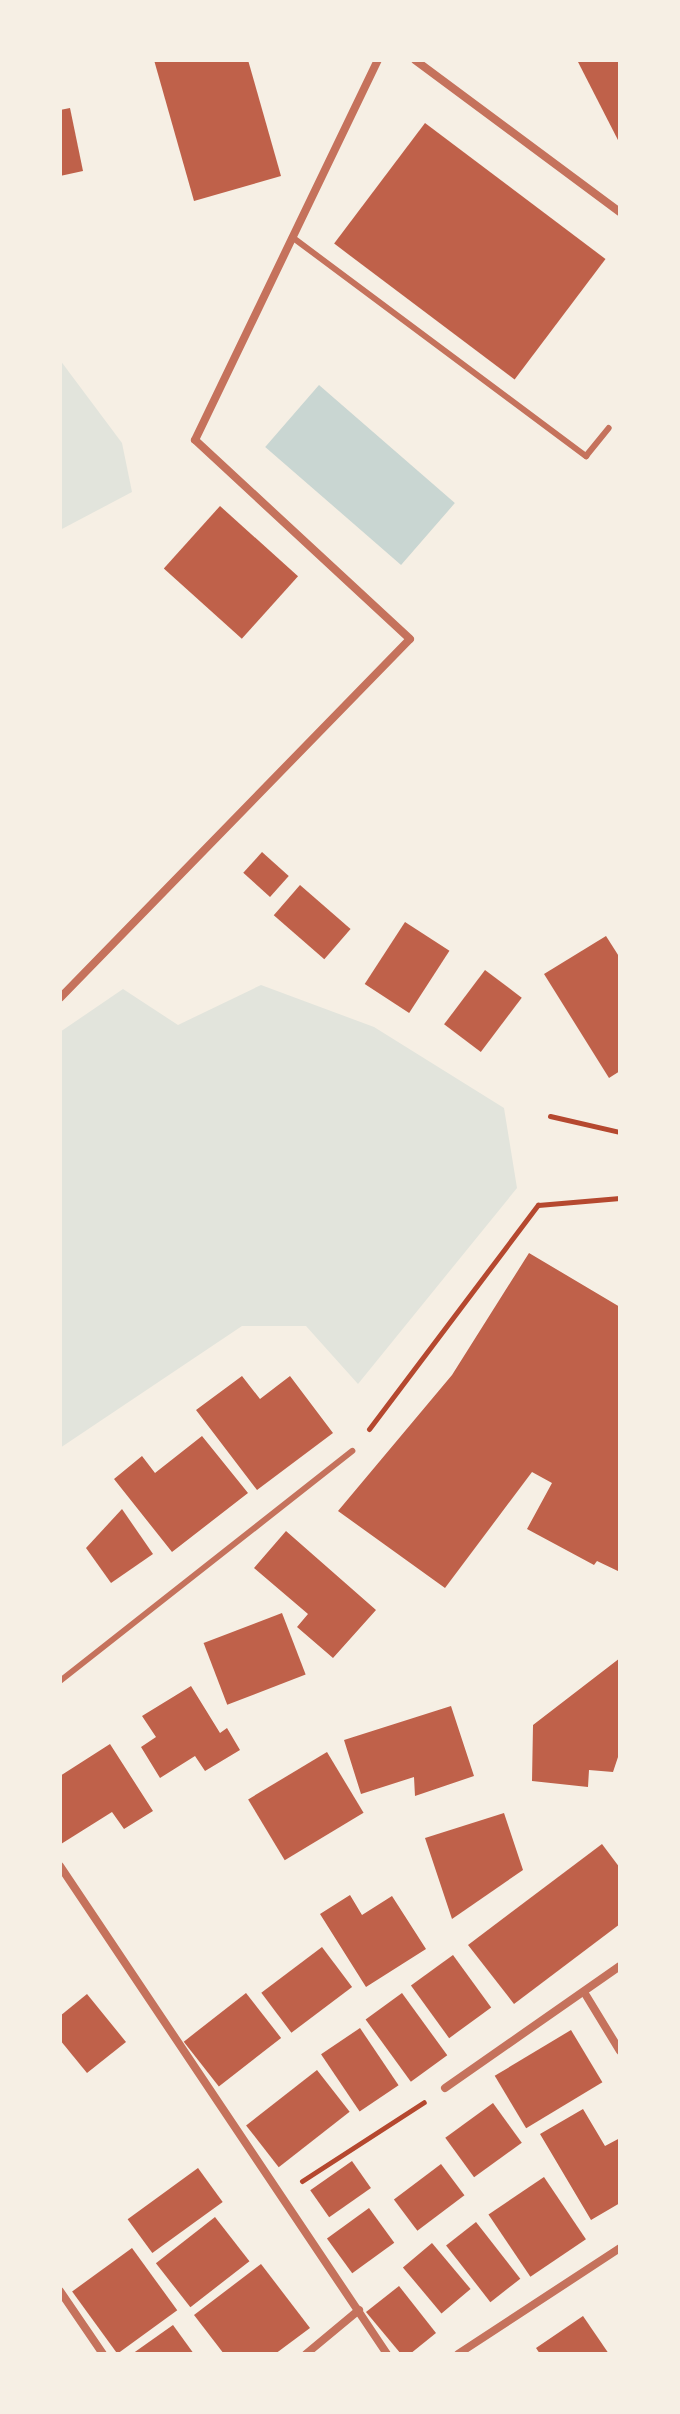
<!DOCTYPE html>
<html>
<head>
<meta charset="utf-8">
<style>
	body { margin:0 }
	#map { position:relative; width:680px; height:2414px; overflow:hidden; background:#f6efe4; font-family:Karla,sans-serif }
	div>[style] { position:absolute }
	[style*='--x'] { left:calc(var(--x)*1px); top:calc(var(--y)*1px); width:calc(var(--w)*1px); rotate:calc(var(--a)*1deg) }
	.green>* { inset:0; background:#e2e4dc }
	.water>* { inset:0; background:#c9d6d2; transform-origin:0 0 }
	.building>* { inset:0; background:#bf614a; transform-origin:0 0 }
	.path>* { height:5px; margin:-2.5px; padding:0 2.5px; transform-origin:2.5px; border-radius:2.5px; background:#b5482f }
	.service>* { height:6px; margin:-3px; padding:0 3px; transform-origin:3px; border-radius:3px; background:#c5725c }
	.minor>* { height:8px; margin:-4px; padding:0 4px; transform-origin:4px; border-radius:4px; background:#c5725c }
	span { translate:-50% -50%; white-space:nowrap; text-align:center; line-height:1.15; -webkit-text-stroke:8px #f6efe4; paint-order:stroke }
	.frame { position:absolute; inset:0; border:62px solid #f6efe4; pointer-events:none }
</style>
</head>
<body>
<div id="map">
	<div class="green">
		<i style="clip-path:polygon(60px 360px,122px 443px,132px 492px,60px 530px)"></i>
		<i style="clip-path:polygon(261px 985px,374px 1027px,504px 1108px,517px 1188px,358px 1384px,306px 1326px,242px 1326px,60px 1448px,60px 1032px,123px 989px,178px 1025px)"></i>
	</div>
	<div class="water">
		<i style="left:319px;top:385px;width:180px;height:82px;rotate:41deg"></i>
	</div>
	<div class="building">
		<i style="clip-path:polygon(154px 60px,248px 60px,281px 176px,194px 201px)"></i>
		<i style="clip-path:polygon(577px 60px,620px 60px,620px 144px)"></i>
		<i style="clip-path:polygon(70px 108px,83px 171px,60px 176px,60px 110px)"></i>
		<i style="left:425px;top:123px;width:226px;height:151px;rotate:37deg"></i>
		<i style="left:220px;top:506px;width:105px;height:84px;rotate:42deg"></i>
		<i style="left:262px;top:852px;width:36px;height:28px;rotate:42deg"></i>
		<i style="left:300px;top:885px;width:67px;height:40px;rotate:41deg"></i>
		<i style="left:405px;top:922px;width:53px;height:74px;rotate:33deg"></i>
		<i style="clip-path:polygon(606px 936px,620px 958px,620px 1071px,609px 1078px,544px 974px)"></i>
		<i style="left:485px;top:970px;width:46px;height:68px;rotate:37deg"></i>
		<i style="clip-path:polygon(529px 1253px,620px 1307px,620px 1572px,597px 1561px,594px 1565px,527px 1529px,552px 1483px,532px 1472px,445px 1588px,338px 1511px,452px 1375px)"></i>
		<i style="clip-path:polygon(242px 1376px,260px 1399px,290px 1376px,333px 1433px,257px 1490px,196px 1410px)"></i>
		<i style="clip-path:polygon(202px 1436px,248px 1493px,172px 1552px,114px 1479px,142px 1456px,155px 1473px)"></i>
		<i style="clip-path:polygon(122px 1509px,153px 1554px,111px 1583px,86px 1548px)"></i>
		<i style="clip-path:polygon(286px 1531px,376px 1610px,333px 1658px,297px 1627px,308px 1614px,254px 1568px)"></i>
		<i style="left:282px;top:1613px;width:66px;height:84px;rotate:69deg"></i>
		<i style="clip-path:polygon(620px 1658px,620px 1751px,613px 1772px,589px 1770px,588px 1787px,532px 1781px,533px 1725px)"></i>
		<i style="clip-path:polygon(191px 1686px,220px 1733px,227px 1728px,240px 1750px,205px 1771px,195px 1756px,160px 1778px,141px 1747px,156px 1737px,142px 1716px)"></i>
		<i style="clip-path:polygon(451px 1706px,474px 1776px,415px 1796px,414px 1777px,361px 1794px,344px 1740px)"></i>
		<i style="clip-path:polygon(110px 1744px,153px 1811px,124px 1829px,112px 1812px,61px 1844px,60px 1776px)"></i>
		<i style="left:327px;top:1752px;width:71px;height:92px;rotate:59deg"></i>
		<i style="clip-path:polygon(504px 1813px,523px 1870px,452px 1919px,425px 1838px)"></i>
		<i style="clip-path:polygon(602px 1844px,620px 1868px,620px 1924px,514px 2004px,468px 1945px)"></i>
		<i style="clip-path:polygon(350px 1895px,362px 1915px,392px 1896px,426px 1949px,366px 1987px,320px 1914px)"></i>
		<i style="left:322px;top:1947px;width:50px;height:76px;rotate:53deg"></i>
		<i style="left:453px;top:1955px;width:65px;height:52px;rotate:54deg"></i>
		<i style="left:246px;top:1993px;width:57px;height:79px;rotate:52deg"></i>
		<i style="left:402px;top:1993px;width:77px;height:45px;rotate:54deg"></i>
		<i style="clip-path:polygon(87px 1994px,126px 2042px,87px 2073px,60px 2040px,60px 2016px)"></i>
		<i style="left:360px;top:2028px;width:69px;height:47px;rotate:56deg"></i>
		<i style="left:571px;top:2030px;width:61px;height:89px;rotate:59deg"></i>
		<i style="left:317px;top:2070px;width:53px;height:90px;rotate:52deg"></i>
		<i style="left:493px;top:2103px;width:49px;height:59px;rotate:54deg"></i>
		<i style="clip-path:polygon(583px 2109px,605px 2146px,620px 2138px,620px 2203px,591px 2220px,540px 2134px)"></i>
		<i style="left:352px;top:2161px;width:33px;height:51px;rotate:55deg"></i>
		<i style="left:441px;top:2164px;width:39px;height:59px;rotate:53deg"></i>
		<i style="left:198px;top:2168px;width:42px;height:87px;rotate:54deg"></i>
		<i style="left:544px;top:2177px;width:75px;height:67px;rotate:56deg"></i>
		<i style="left:369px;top:2208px;width:43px;height:52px;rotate:54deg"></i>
		<i style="left:215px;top:2217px;width:56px;height:75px;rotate:52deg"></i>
		<i style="left:476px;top:2222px;width:72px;height:38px;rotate:52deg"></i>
		<i style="left:432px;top:2243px;width:60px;height:38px;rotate:50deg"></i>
		<i style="left:132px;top:2248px;width:77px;height:74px;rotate:54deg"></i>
		<i style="clip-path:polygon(261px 2264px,310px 2328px,275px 2354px,224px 2354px,194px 2315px)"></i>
		<i style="clip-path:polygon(399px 2286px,436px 2333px,410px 2354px,401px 2354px,366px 2312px)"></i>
		<i style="clip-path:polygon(583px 2316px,609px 2354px,540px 2354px,536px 2348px)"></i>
		<i style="clip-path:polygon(173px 2325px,194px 2354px,132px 2354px)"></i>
	</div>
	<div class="path">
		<i style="--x:550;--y:1116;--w:72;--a:12.9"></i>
		<i style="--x:369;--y:1429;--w:281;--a:-53"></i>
		<i style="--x:538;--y:1205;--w:82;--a:-4.9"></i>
		<i style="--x:302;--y:2181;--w:145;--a:-32.9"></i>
	</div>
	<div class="service">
		<i style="--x:292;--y:237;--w:367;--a:36.7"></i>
		<i style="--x:586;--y:456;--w:36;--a:-51"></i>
		<i style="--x:60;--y:1681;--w:372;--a:-38.2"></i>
	</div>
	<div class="minor">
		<i style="--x:415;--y:60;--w:255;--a:36.6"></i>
		<i style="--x:60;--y:998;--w:501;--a:-45.73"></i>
		<i style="--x:410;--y:639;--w:293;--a:-137.2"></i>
		<i style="--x:195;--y:440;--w:422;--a:-64.3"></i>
		<i style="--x:60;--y:1866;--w:587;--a:56.17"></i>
		<i style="--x:584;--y:1992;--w:69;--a:58.6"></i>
		<i style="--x:445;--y:2088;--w:213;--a:-34.9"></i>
		<i style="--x:60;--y:2291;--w:76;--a:55.7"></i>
		<i style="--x:306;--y:2354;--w:69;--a:-39.7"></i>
		<i style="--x:458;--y:2354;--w:194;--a:-33.2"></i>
	</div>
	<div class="frame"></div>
</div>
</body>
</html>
